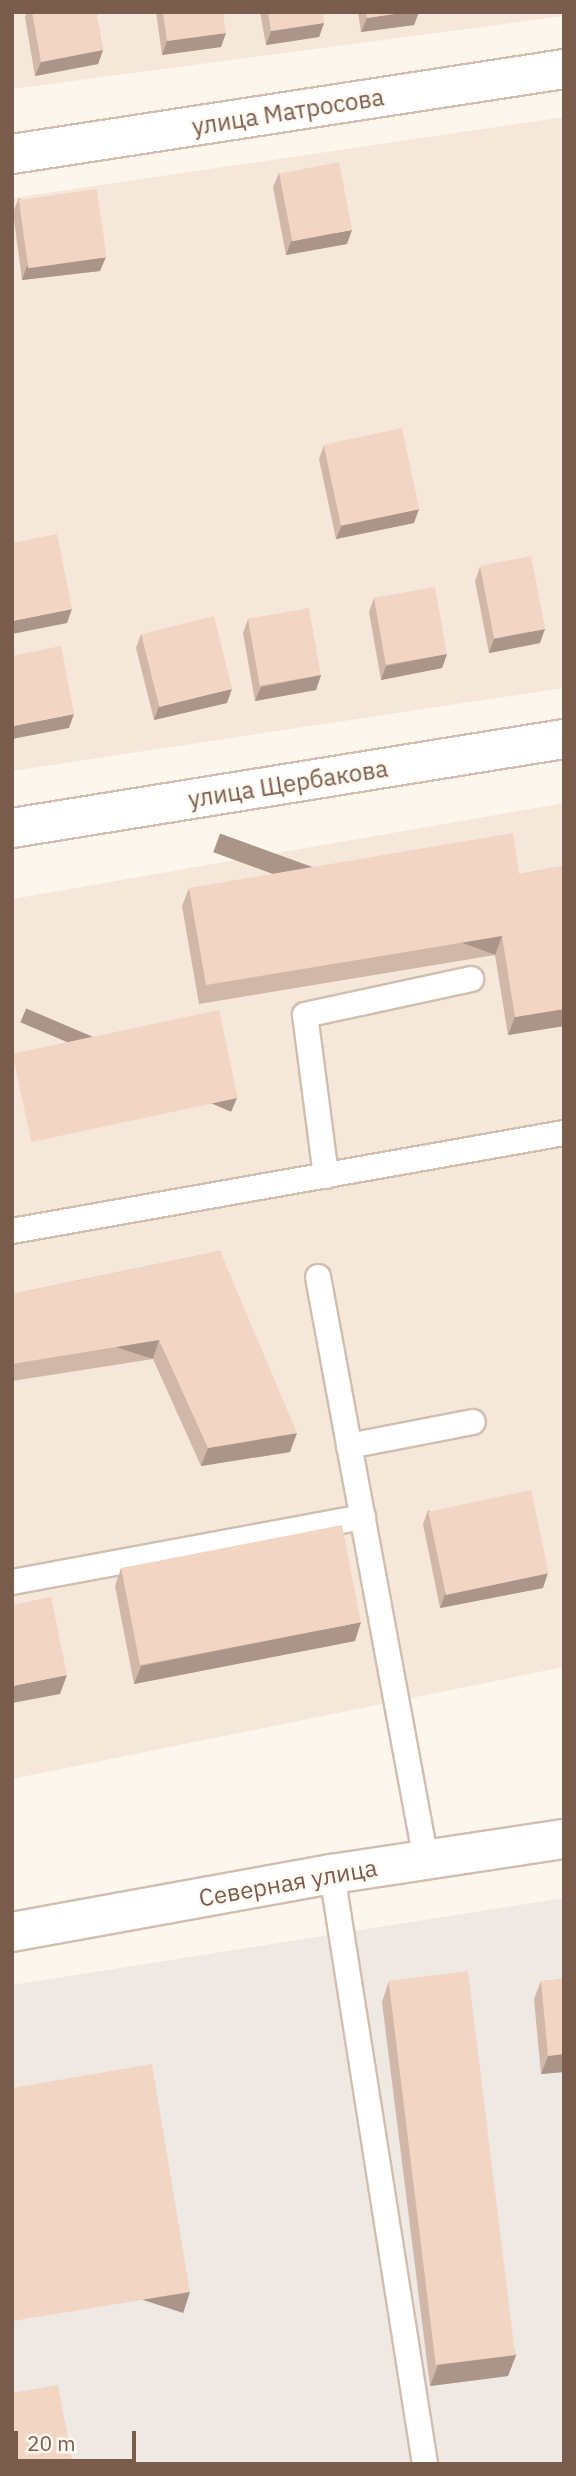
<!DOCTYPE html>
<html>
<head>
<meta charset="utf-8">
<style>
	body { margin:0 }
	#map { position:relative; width:576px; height:2476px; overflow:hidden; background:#fdf6ec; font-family:"IBM Plex Sans",sans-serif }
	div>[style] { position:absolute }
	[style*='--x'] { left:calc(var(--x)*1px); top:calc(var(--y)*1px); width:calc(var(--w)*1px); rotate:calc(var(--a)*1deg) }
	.residential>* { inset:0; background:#f5e8da }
	.industrial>* { inset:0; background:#efe9e4 }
	.roads { filter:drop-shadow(2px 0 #d1beb0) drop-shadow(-2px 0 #d1beb0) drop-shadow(0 2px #d1beb0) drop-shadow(0 -2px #d1beb0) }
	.lane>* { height:24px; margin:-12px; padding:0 12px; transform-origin:12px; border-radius:12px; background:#fff }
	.street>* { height:38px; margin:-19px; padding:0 19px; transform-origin:19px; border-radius:19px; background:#fff }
	.secondary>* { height:38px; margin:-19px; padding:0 19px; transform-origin:19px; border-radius:19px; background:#fff }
	.wall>* { inset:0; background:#d1b7a8 }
	.shaded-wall>* { inset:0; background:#aa9588; transform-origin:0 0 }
	.building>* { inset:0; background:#f3d5c3; transform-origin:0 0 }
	span { translate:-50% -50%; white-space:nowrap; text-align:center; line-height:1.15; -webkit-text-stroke:5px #fffaf3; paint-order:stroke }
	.street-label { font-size:24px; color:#7a5c4d }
	.frame { position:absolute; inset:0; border:14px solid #7a5c4d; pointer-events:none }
	.scale { position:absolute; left:14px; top:2431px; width:122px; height:32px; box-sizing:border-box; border:4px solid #7a5c4d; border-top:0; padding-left:9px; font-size:21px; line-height:24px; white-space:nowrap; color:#7a5c4d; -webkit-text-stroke:5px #fffaf3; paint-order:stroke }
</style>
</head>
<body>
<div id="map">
	<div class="residential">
		<i style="clip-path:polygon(12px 12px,564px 12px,564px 16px,12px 89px)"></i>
		<i style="clip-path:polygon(564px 117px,564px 688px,12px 771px,12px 198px)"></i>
		<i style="clip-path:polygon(564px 803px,564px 1667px,12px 1779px,12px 899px)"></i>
	</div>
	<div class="industrial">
		<i style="clip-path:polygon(564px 1898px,564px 2464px,12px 2464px,12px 1985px)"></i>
	</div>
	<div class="roads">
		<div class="lane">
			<i style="--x:326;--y:1176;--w:162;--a:-97.4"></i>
			<i style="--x:305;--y:1015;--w:170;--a:-12.2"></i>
			<i style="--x:12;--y:1231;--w:561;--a:-10.07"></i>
			<i style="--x:318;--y:1277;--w:593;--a:79.51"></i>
			<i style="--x:349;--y:1446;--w:126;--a:-11"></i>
			<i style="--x:12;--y:1582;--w:357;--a:-10.5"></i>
			<i style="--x:332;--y:1874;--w:597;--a:81.04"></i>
		</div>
		<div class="street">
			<i style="--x:12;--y:154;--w:559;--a:-8.75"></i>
			<i style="--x:12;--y:828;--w:559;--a:-9.16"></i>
		</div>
		<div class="secondary">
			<i style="--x:12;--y:1932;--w:325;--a:-10.3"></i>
			<i style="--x:332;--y:1874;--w:235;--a:-8.6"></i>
		</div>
	</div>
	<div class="wall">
		<i style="clip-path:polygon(27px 12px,96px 12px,103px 50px,98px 64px,35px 76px,25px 17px)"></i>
		<i style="clip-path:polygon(156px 12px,223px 12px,221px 47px,162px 55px)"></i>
		<i style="clip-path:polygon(260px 12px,322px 12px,324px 23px,319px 37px,266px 45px)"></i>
		<i style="clip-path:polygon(358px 12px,419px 12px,414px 25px,361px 32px)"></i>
		<i style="clip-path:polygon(279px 173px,347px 244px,286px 255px,273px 187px)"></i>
		<i style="clip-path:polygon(19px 198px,100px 271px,22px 280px,13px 212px)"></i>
		<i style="clip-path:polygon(324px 445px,414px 523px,336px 539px,319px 459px)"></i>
		<i style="clip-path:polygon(480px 567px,540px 643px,489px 653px,475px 581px)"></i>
		<i style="clip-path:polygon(374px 598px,447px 654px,442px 668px,381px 680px,369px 612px)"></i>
		<i style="clip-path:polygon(248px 619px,321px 675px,316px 690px,255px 701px,243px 633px)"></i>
		<i style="clip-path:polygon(141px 634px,227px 703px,154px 720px,136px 648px)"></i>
		<i style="clip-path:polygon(564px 866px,564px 1026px,508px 1035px,495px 955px,199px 1004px,182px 906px,189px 888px,519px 874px)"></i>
		<i style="clip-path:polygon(220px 1251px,290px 1452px,201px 1466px,153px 1359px,12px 1381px,12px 1294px)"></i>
		<i style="clip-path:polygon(428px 1510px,543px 1588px,440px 1608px,423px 1524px)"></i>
		<i style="clip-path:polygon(121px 1568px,355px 1641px,134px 1684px,115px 1586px)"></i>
		<i style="clip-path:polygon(564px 1979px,564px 2072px,541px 2074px,534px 1999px,541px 1981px)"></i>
		<i style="clip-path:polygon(389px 1981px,516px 2355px,508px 2376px,430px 2386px,382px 2002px)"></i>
	</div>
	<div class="shaded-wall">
		<i style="clip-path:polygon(408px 12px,419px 12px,414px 25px,361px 32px,367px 18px)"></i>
		<i style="clip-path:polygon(324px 23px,319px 37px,266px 45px,271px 31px)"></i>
		<i style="clip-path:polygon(226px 33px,221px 47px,162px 55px,167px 41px)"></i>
		<i style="clip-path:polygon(103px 50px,98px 64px,35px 76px,41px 62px)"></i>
		<i style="clip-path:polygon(352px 230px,347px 244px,286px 255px,291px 241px)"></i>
		<i style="clip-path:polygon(106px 257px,100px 271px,22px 280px,27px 266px)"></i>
		<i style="clip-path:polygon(419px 509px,414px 523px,336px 539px,342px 525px)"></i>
		<i style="clip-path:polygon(72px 609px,67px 623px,12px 634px,12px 621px)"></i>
		<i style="clip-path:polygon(545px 629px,540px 643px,489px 653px,494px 639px)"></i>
		<i style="clip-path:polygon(447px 654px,442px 668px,381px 680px,386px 666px)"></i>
		<i style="clip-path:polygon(321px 675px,316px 690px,255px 701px,261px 687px)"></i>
		<i style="clip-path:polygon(232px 689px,227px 703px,154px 720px,159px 706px)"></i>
		<i style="clip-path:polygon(74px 714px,69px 728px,12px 739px,13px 726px)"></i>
		<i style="left:502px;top:936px;width:20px;height:300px;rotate:110deg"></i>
		<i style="clip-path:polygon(564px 1009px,564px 1026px,508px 1035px,515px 1017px)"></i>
		<i style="left:237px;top:1098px;width:15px;height:229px;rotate:113deg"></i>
		<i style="left:159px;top:1340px;width:20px;height:149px;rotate:108deg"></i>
		<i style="clip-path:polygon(297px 1433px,290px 1452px,201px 1466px,208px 1448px)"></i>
		<i style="clip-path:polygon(548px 1573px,543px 1588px,440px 1608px,445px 1594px)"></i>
		<i style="clip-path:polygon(361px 1622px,355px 1641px,134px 1684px,141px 1666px)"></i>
		<i style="clip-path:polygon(67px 1675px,60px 1694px,12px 1703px,12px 1686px)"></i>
		<i style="clip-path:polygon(564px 2054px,564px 2072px,541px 2074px,548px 2056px)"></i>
		<i style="left:190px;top:2292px;width:22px;height:180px;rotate:108deg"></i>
		<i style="clip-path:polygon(516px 2355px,508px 2376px,430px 2386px,438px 2365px)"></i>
	</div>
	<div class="building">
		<i style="clip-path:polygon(32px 12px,96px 12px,103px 50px,41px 62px)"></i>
		<i style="clip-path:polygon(163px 12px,223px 12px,226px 33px,167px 41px)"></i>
		<i style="clip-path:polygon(268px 12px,322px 12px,324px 23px,271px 31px)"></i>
		<i style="clip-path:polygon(366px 12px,408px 12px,367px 18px)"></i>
		<i style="left:339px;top:162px;width:69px;height:61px;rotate:79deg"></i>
		<i style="left:97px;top:189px;width:69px;height:79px;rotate:82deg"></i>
		<i style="left:402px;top:428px;width:83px;height:80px;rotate:78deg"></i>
		<i style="clip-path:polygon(57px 534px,72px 609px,12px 621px,12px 543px)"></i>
		<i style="left:531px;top:556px;width:74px;height:52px;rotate:79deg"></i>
		<i style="left:435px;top:587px;width:68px;height:62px;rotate:80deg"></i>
		<i style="left:309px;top:608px;width:68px;height:62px;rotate:80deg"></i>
		<i style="left:214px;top:616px;width:75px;height:75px;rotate:76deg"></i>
		<i style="clip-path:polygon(61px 646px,74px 714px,13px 726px,12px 656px)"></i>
		<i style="clip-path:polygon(513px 833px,519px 874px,564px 866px,564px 1009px,515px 1017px,502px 936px,206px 985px,189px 888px)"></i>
		<i style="left:219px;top:1010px;width:90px;height:211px;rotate:78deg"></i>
		<i style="clip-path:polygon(220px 1251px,297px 1433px,208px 1448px,159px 1340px,12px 1364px,12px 1294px)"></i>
		<i style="left:531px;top:1490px;width:85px;height:105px;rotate:78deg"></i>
		<i style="left:342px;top:1525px;width:99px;height:225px;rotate:79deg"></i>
		<i style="clip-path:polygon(51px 1597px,67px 1675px,12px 1686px,12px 1605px)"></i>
		<i style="left:468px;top:1971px;width:387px;height:80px;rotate:83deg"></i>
		<i style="clip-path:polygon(564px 1979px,564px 2054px,548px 2056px,541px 1981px)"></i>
		<i style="clip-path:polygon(152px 2064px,190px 2292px,12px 2321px,12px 2088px)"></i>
		<i style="clip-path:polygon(58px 2385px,73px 2464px,12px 2464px,12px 2393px)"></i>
	</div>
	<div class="street-label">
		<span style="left:288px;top:112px;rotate:-9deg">улица Матросова</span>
		<span style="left:288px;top:784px;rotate:-9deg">улица Щербакова</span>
		<span style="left:288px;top:1883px;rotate:-10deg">Северная улица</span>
	</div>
	<div class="frame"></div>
	<div class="scale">20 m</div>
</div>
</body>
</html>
